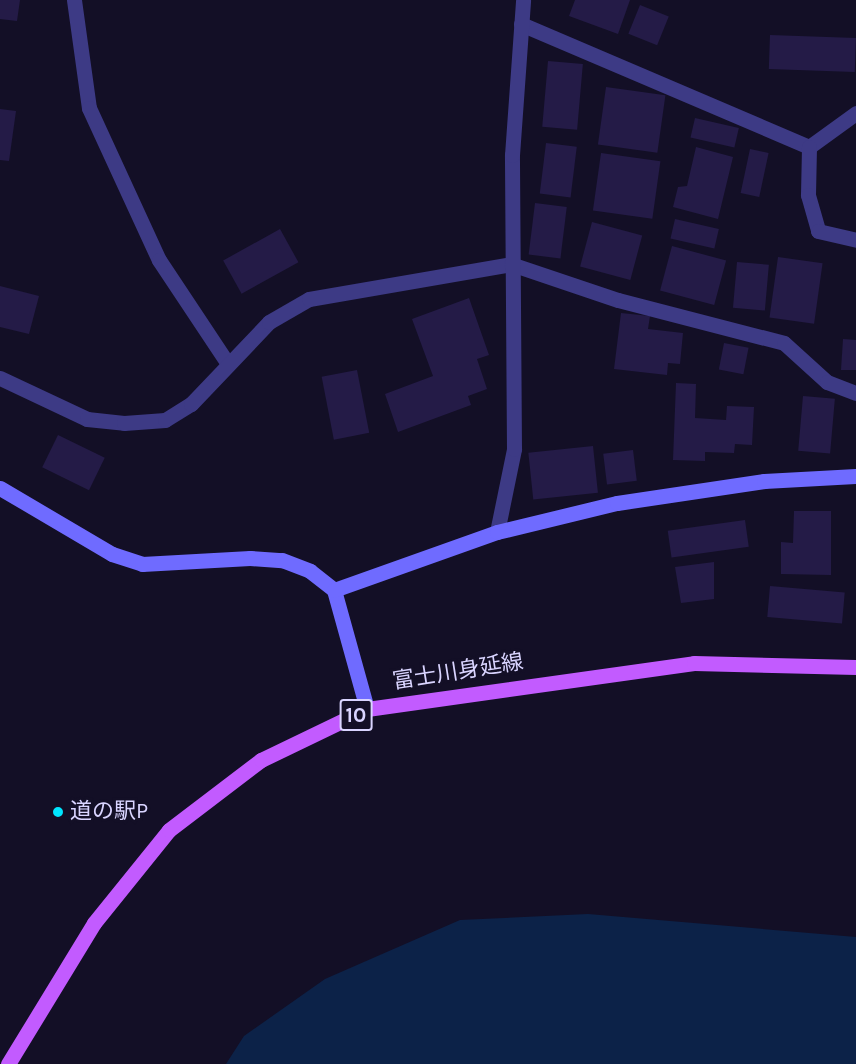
<!DOCTYPE html>
<html>
<head>
<meta charset="utf-8">
<style>
	body { margin:0 }
	#map { position:relative; width:856px; height:1064px; overflow:hidden; background:#130f26; font-family:Karla,"Noto Sans JP",sans-serif }
	div>[style] { position:absolute }
	[style*='--x'] { left:calc(var(--x)*1px); top:calc(var(--y)*1px); width:calc(var(--w)*1px); rotate:calc(var(--a)*1deg) }
	.water>* { inset:0; background:#0c2248 }
	.building>* { inset:0; background:#241b47; transform-origin:0 0 }
	.street>* { height:15px; margin:-7.5px; padding:0 7.5px; transform-origin:7.5px; border-radius:7.5px; background:#3d3a85 }
	.secondary>* { height:15px; margin:-7.5px; padding:0 7.5px; transform-origin:7.5px; border-radius:7.5px; background:#6f6bff }
	.primary>* { height:15px; margin:-7.5px; padding:0 7.5px; transform-origin:7.5px; border-radius:7.5px; background:#c25bff }
	.dots>* { width:16px; height:16px; translate:-50% -50%; box-sizing:border-box; border:3px solid #130f26; border-radius:50% }
	span { translate:-50% -50%; white-space:nowrap; text-align:center; line-height:1.15; -webkit-text-stroke:6px #130f26; paint-order:stroke }
	.shield-label span { padding:2px 4px; background:#130f26; border:2px solid; border-radius:4px; -webkit-text-stroke-width:0 }
	.shield-label { font-size:21px; color:#d9d4ff; font-weight:700 }
	.street-label { font-size:22px; color:#d9d4ff }
	.poi-label { font-size:22px; color:#d9d4ff }
	.left { translate:0 -50%; text-align:left }
</style>
</head>
<body>
<div id="map">
	<div class="water">
		<i style="clip-path:polygon(588px 914px,856px 937px,856px 1064px,226px 1064px,244px 1036px,325px 979px,460px 920px)"></i>
	</div>
	<div class="building">
		<i style="clip-path:polygon(0 0,20px 0,17px 21px,0 19px)"></i>
		<i style="clip-path:polygon(575px 0,630px 0,618px 34px,569px 16px)"></i>
		<i style="left:640px;top:5px;width:31px;height:31px;rotate:22deg"></i>
		<i style="left:770px;top:35px;width:86px;height:34px;rotate:2deg"></i>
		<i style="left:548px;top:61px;width:35px;height:66px;rotate:5deg"></i>
		<i style="left:606px;top:87px;width:60px;height:58px;rotate:8deg"></i>
		<i style="clip-path:polygon(0 109px,16px 111px,9px 161px,0 160px)"></i>
		<i style="left:695px;top:118px;width:45px;height:20px;rotate:13deg"></i>
		<i style="left:546px;top:143px;width:31px;height:51px;rotate:7deg"></i>
		<i style="clip-path:polygon(696px 147px,733px 157px,718px 219px,673px 207px,678px 187px,687px 186px)"></i>
		<i style="left:750px;top:149px;width:19px;height:45px;rotate:12deg"></i>
		<i style="left:601px;top:153px;width:60px;height:58px;rotate:8deg"></i>
		<i style="left:535px;top:203px;width:32px;height:52px;rotate:7deg"></i>
		<i style="left:675px;top:219px;width:45px;height:20px;rotate:13deg"></i>
		<i style="left:592px;top:222px;width:52px;height:46px;rotate:15deg"></i>
		<i style="left:280px;top:229px;width:38px;height:65px;rotate:61deg"></i>
		<i style="left:672px;top:246px;width:56px;height:46px;rotate:15deg"></i>
		<i style="left:778px;top:257px;width:45px;height:61px;rotate:8deg"></i>
		<i style="left:737px;top:262px;width:32px;height:46px;rotate:5deg"></i>
		<i style="clip-path:polygon(0 286px,39px 296px,29px 334px,0 327px)"></i>
		<i style="clip-path:polygon(469px 298px,489px 355px,477px 359px,487px 389px,468px 396px,471px 405px,398px 432px,385px 394px,433px 376px,412px 319px)"></i>
		<i style="clip-path:polygon(621px 313px,650px 316px,648px 329px,683px 333px,680px 364px,668px 363px,667px 375px,614px 369px)"></i>
		<i style="clip-path:polygon(843px 339px,856px 340px,856px 370px,841px 370px)"></i>
		<i style="left:724px;top:343px;width:25px;height:27px;rotate:11deg"></i>
		<i style="left:357px;top:370px;width:64px;height:36px;rotate:79deg"></i>
		<i style="clip-path:polygon(676px 383px,696px 384px,695px 418px,726px 420px,727px 406px,754px 407px,752px 445px,735px 444px,734px 453px,705px 452px,705px 461px,673px 460px)"></i>
		<i style="left:803px;top:396px;width:32px;height:55px;rotate:5deg"></i>
		<i style="left:58px;top:435px;width:52px;height:36px;rotate:26deg"></i>
		<i style="left:593px;top:446px;width:47px;height:65px;rotate:84deg"></i>
		<i style="left:633px;top:450px;width:31px;height:30px;rotate:83deg"></i>
		<i style="clip-path:polygon(794px 511px,831px 511px,831px 575px,781px 574px,781px 542px,793px 543px)"></i>
		<i style="left:745px;top:520px;width:27px;height:78px;rotate:82deg"></i>
		<i style="clip-path:polygon(714px 562px,714px 599px,681px 603px,675px 567px)"></i>
		<i style="left:770px;top:586px;width:75px;height:31px;rotate:5deg"></i>
	</div>
	<div class="street">
		<i style="--x:74;--y:0;--w:109;--a:82.1"></i>
		<i style="--x:89;--y:108;--w:167;--a:65.3"></i>
		<i style="--x:159;--y:260;--w:125;--a:56.4"></i>
		<i style="--x:521;--y:24;--w:313;--a:23.1"></i>
		<i style="--x:856;--y:113;--w:58;--a:144.1"></i>
		<i style="--x:809;--y:147;--w:48;--a:91.2"></i>
		<i style="--x:808;--y:195;--w:37;--a:74"></i>
		<i style="--x:818;--y:231;--w:39;--a:13"></i>
		<i style="--x:0;--y:378;--w:96;--a:25.2"></i>
		<i style="--x:87;--y:419;--w:37;--a:6"></i>
		<i style="--x:124;--y:423;--w:41;--a:-4.2"></i>
		<i style="--x:165;--y:420;--w:31;--a:-32"></i>
		<i style="--x:191;--y:404;--w:113;--a:-46.4"></i>
		<i style="--x:269;--y:322;--w:46;--a:-29.9"></i>
		<i style="--x:309;--y:299;--w:205;--a:-9.8"></i>
		<i style="--x:511;--y:264;--w:113;--a:18.6"></i>
		<i style="--x:618;--y:300;--w:171;--a:14.5"></i>
		<i style="--x:784;--y:343;--w:58;--a:42.2"></i>
		<i style="--x:827;--y:382;--w:31;--a:21"></i>
		<i style="--x:497;--y:532;--w:85;--a:-78.4"></i>
		<i style="--x:514;--y:449;--w:294;--a:-90.4"></i>
		<i style="--x:512;--y:155;--w:155;--a:-85.9"></i>
	</div>
	<div class="secondary">
		<i style="--x:0;--y:488;--w:130;--a:30.5"></i>
		<i style="--x:112;--y:554;--w:32;--a:18"></i>
		<i style="--x:142;--y:564;--w:108;--a:-3.2"></i>
		<i style="--x:250;--y:558;--w:32;--a:4"></i>
		<i style="--x:282;--y:560;--w:30;--a:21"></i>
		<i style="--x:310;--y:571;--w:31;--a:38"></i>
		<i style="--x:334;--y:590;--w:123;--a:74.5"></i>
		<i style="--x:334;--y:590;--w:173;--a:-19.6"></i>
		<i style="--x:497;--y:532;--w:123;--a:-13.6"></i>
		<i style="--x:617;--y:503;--w:149;--a:-8.5"></i>
		<i style="--x:764;--y:481;--w:92;--a:-3.1"></i>
	</div>
	<div class="primary">
		<i style="--x:8;--y:1064;--w:165;--a:-58.6"></i>
		<i style="--x:94;--y:923;--w:119;--a:-51.1"></i>
		<i style="--x:169;--y:830;--w:116;--a:-37.3"></i>
		<i style="--x:261;--y:760;--w:118;--a:-25.7"></i>
		<i style="--x:367;--y:709;--w:330;--a:-8"></i>
		<i style="--x:694;--y:663;--w:162;--a:1.4"></i>
	</div>
	<div class="dots">
		<i style="left:58px;top:812px;background:#00e5ff"></i>
	</div>
	<div class="shield-label">
		<span style="left:356px;top:715px">10</span>
	</div>
	<div class="street-label">
		<span style="left:458px;top:672px;rotate:-9deg">富士川身延線</span>
	</div>
	<div class="poi-label">
		<span class="left" style="left:70px;top:812px">道の駅P</span>
	</div>
</div>
</body>
</html>
